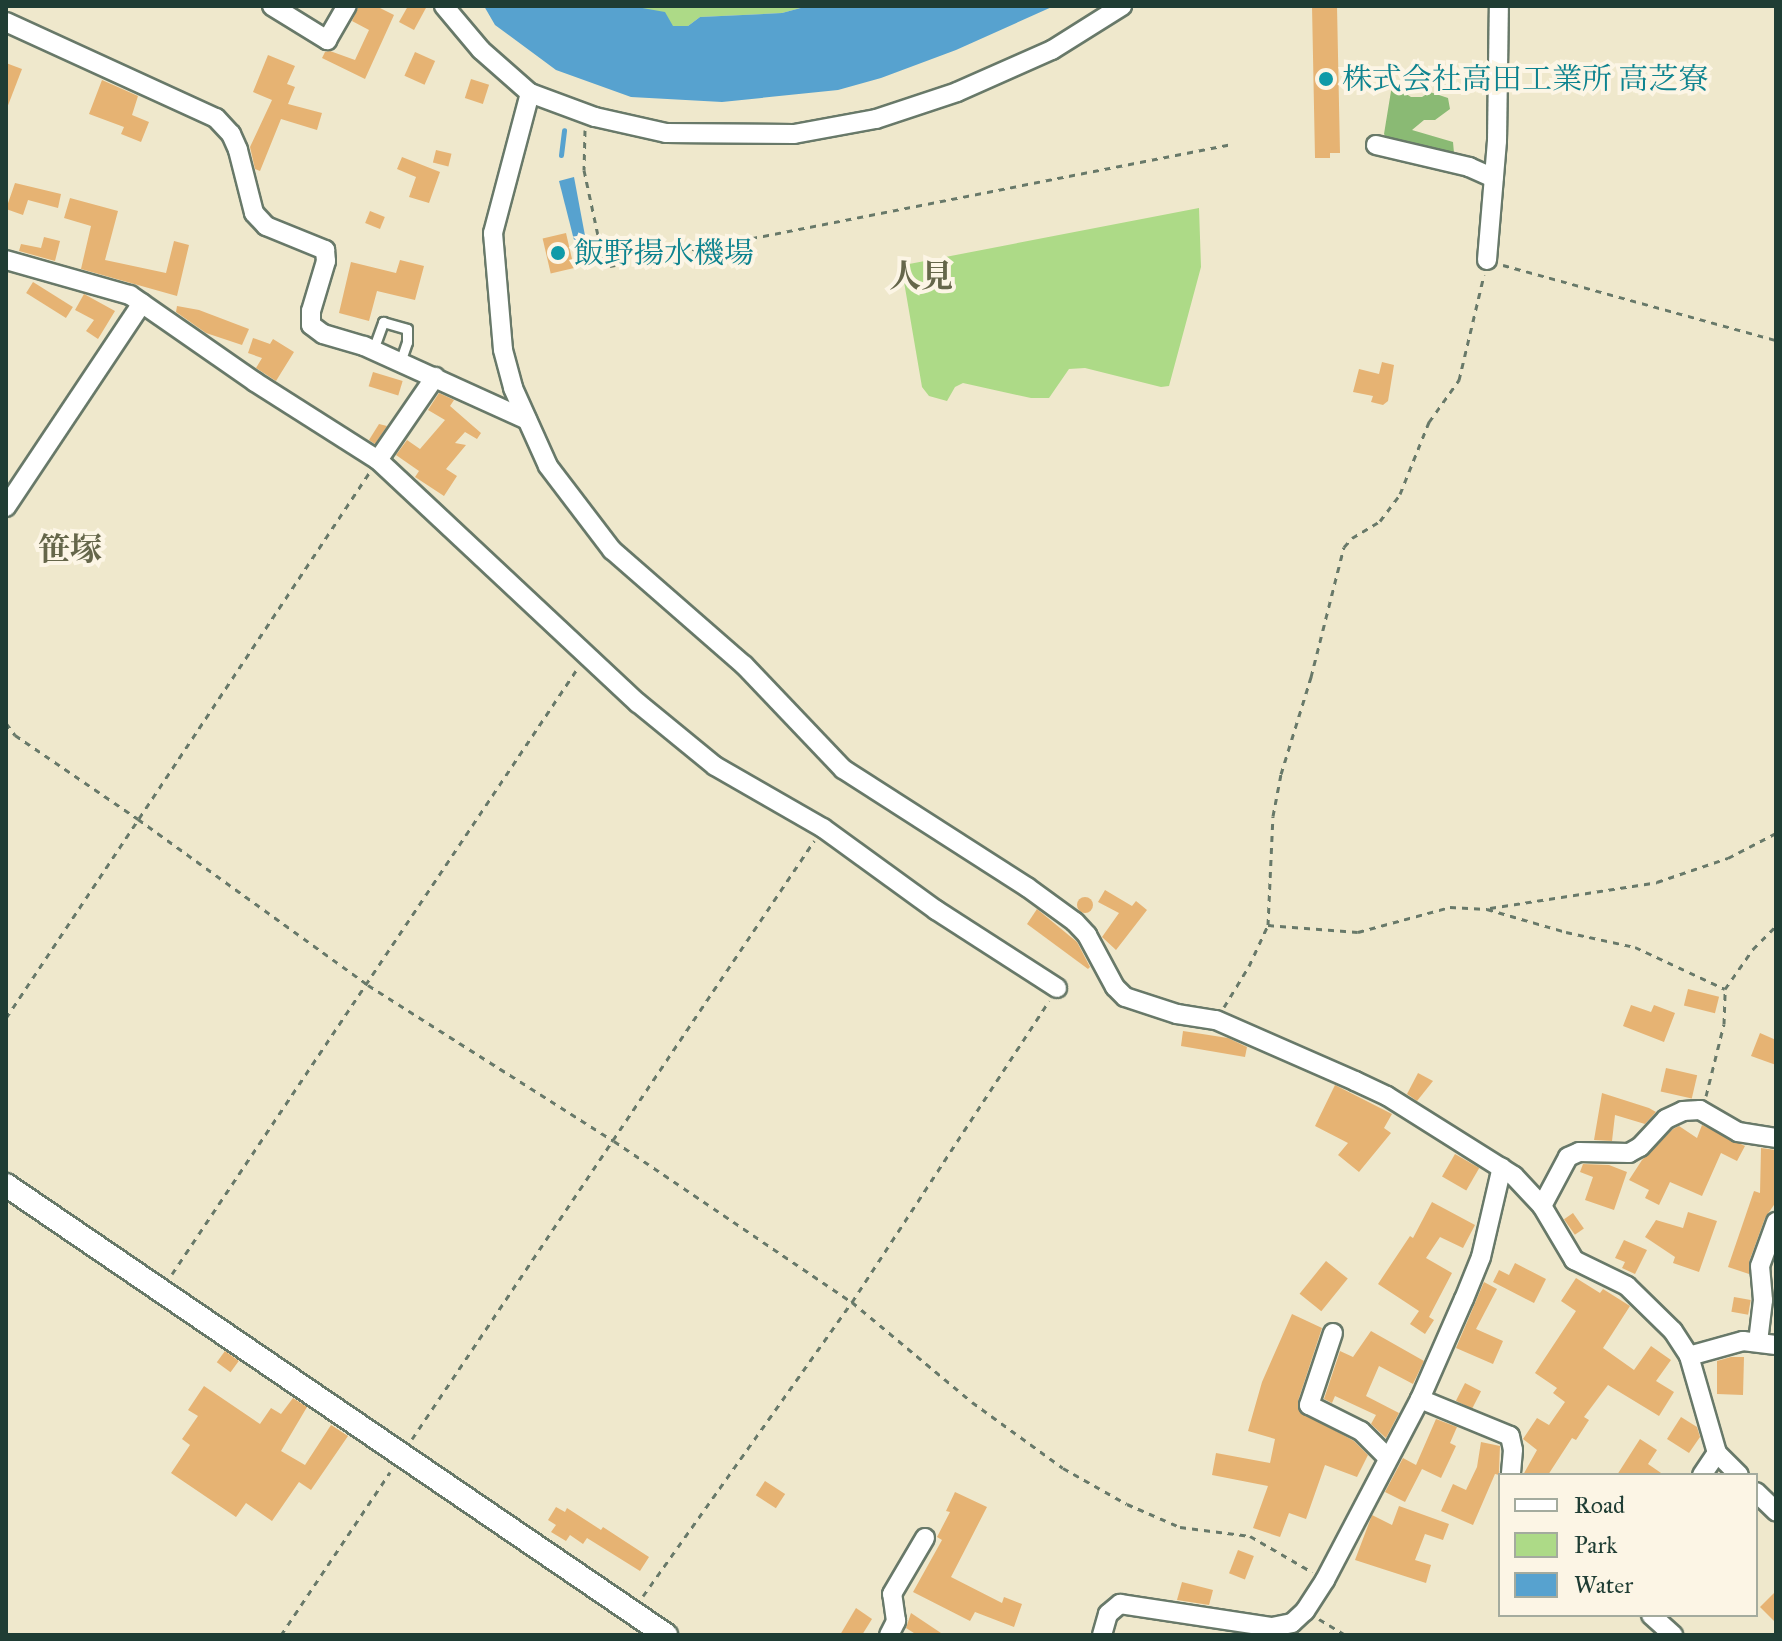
<!DOCTYPE html>
<html>
<head>
<meta charset="utf-8">
<style>
	body { margin:0 }
	#map { position:relative; width:1782px; height:1641px; overflow:hidden; background:#efe8cc; font-family:"IM FELL Great Primer","Noto Serif JP",serif }
	div>[style] { position:absolute }
	[style*='--x'] { left:calc(var(--x)*1px); top:calc(var(--y)*1px); width:calc(var(--w)*1px); rotate:calc(var(--a)*1deg) }
	.green>* { inset:0; background:#adda87 }
	.forest>* { inset:0; background:#8aba74 }
	.water>* { inset:0; background:#57a2cf }
	.stream>* { height:5px; margin:-2.5px; padding:0 2.5px; transform-origin:2.5px; border-radius:2.5px; background:#57a2cf }
	.building>* { inset:0; background:#e6b373; transform-origin:0 0 }
	.round { border-radius:50% }
	.path>* { height:3px; margin-top:-1.5px; transform-origin:0; background:repeating-linear-gradient(90deg,#687969 0 6px,transparent 0 12px) }
	.roads { filter:drop-shadow(2px 0 #687969) drop-shadow(-2px 0 #687969) drop-shadow(0 2px #687969) drop-shadow(0 -2px #687969) }
	.service>* { height:9px; margin:-4.5px; padding:0 4.5px; transform-origin:4.5px; border-radius:4.5px; background:#fff }
	.minor>* { height:18px; margin:-9px; padding:0 9px; transform-origin:9px; border-radius:9px; background:#fff }
	.tertiary>* { height:22px; margin:-11px; padding:0 11px; transform-origin:11px; border-radius:11px; background:#fff }
	.dots>* { width:22px; height:22px; translate:-50% -50%; box-sizing:border-box; border:4px solid #fcf5e5; border-radius:50% }
	span { translate:-50% -50%; white-space:nowrap; text-align:center; line-height:1.15; -webkit-text-stroke:8px #fcf5e5; paint-order:stroke }
	.culture-label { font-size:30px; color:#0d838f }
	.left { translate:0 -50%; text-align:left }
	.neighbourhood-label { font-size:32px; color:#65664a; font-weight:700 }
	.frame { position:absolute; inset:0; border:8px solid #1f3d34; pointer-events:none }
	.legend { position:absolute; left:1498px; top:1473px; width:260px; height:144px; box-sizing:border-box; background:#fcf5e5; border:2px solid #a4ab9e; margin:0; padding:10px 14px; list-style:none; font-size:24px; color:#1f3d34 }
	.legend li { display:flex; align-items:center; gap:16px; height:40px }
	.legend b { width:40px; border:2px solid #a4ab9e }
</style>
</head>
<body>
<div id="map">
	<div class="green">
		<i style="clip-path:polygon(631px 6px,808px 6px,782px 13px,700px 17px,688px 26px,672px 26px)"></i>
		<i style="clip-path:polygon(1199px 208px,1201px 267px,1169px 386px,1161px 387px,1085px 368px,1069px 369px,1049px 398px,1031px 398px,963px 383px,955px 387px,947px 401px,929px 396px,922px 387px,902px 270px,904px 265px)"></i>
	</div>
	<div class="forest">
		<i style="clip-path:polygon(1392px 85px,1411px 97px,1422px 97px,1430px 92px,1448px 98px,1450px 109px,1435px 120px,1424px 120px,1412px 130px,1453px 142px,1454px 153px,1389px 142px,1384px 134px)"></i>
	</div>
	<div class="water">
		<i style="clip-path:polygon(484px 6px,631px 6px,665px 12px,673px 26px,688px 26px,700px 17px,782px 13px,808px 6px,1054px 6px,956px 50px,881px 78px,838px 90px,722px 102px,631px 97px,556px 70px,495px 25px)"></i>
		<i style="clip-path:polygon(574px 177px,586px 241px,575px 244px,559px 181px)"></i>
	</div>
	<div class="stream">
		<i style="--x:561;--y:155;--w:25;--a:-83"></i>
	</div>
	<div class="building">
		<i style="clip-path:polygon(359px 6px,376px 6px,394px 15px,365px 79px,322px 58px,325px 52px,330px 51px,355px 60px,369px 30px,352px 21px)"></i>
		<i style="clip-path:polygon(408px 6px,427px 6px,414px 30px,399px 22px)"></i>
		<i style="clip-path:polygon(1312px 6px,1337px 6px,1340px 153px,1330px 153px,1330px 158px,1315px 158px)"></i>
		<i style="left:415px;top:52px;width:22px;height:26px;rotate:24deg"></i>
		<i style="clip-path:polygon(268px 55px,295px 66px,287px 84px,295px 87px,288px 104px,322px 113px,317px 130px,281px 119px,260px 171px,255px 169px,250px 147px,272px 100px,253px 92px)"></i>
		<i style="clip-path:polygon(6px 63px,22px 69px,7px 108px,6px 108px)"></i>
		<i style="left:471px;top:79px;width:19px;height:20px;rotate:18deg"></i>
		<i style="clip-path:polygon(102px 80px,138px 96px,132px 115px,149px 122px,141px 142px,121px 134px,124px 127px,89px 114px)"></i>
		<i style="left:436px;top:150px;width:16px;height:13px;rotate:14deg"></i>
		<i style="clip-path:polygon(402px 157px,440px 172px,429px 203px,409px 197px,416px 177px,397px 169px)"></i>
		<i style="clip-path:polygon(15px 183px,61px 194px,58px 208px,28px 200px,23px 215px,6px 209px)"></i>
		<i style="clip-path:polygon(70px 198px,118px 211px,105px 260px,166px 273px,174px 241px,189px 245px,177px 296px,81px 269px,91px 226px,64px 218px)"></i>
		<i style="left:370px;top:211px;width:16px;height:13px;rotate:22deg"></i>
		<i style="left:566px;top:233px;width:36px;height:24px;rotate:77deg"></i>
		<i style="clip-path:polygon(44px 237px,60px 241px,55px 261px,19px 251px,21px 244px,41px 248px)"></i>
		<i style="clip-path:polygon(400px 260px,424px 266px,415px 300px,377px 291px,369px 321px,339px 313px,351px 262px,396px 273px)"></i>
		<i style="left:33px;top:282px;width:47px;height:13px;rotate:32deg"></i>
		<i style="clip-path:polygon(84px 294px,115px 311px,98px 339px,86px 331px,94px 320px,75px 310px)"></i>
		<i style="clip-path:polygon(177px 306px,199px 310px,249px 329px,242px 345px,206px 333px,176px 312px)"></i>
		<i style="clip-path:polygon(253px 338px,270px 344px,273px 339px,294px 352px,276px 381px,256px 368px,262px 358px,248px 353px)"></i>
		<i style="clip-path:polygon(1382px 362px,1394px 365px,1388px 401px,1383px 405px,1371px 402px,1373px 396px,1353px 392px,1359px 369px,1379px 374px)"></i>
		<i style="left:373px;top:372px;width:31px;height:15px;rotate:17deg"></i>
		<i style="clip-path:polygon(439px 393px,454px 400px,450px 406px,481px 433px,477px 439px,465px 432px,455px 443px,466px 445px,446px 469px,457px 476px,444px 496px,415px 477px,419px 471px,396px 455px,407px 440px,420px 449px,445px 420px,428px 410px)"></i>
		<i style="clip-path:polygon(379px 424px,387px 426px,375px 444px,369px 440px)"></i>
		<i style="clip-path:polygon(1105px 890px,1132px 906px,1136px 901px,1147px 910px,1116px 950px,1102px 937px,1119px 913px,1098px 902px)"></i>
		<i class="round" style="left:1077px;top:897px;width:16px;height:16px"></i>
		<i style="clip-path:polygon(1037px 909px,1077px 942px,1090px 967px,1088px 969px,1027px 924px)"></i>
		<i style="left:1688px;top:989px;width:32px;height:17px;rotate:14deg"></i>
		<i style="clip-path:polygon(1631px 1005px,1651px 1012px,1654px 1005px,1675px 1013px,1664px 1042px,1623px 1026px)"></i>
		<i style="clip-path:polygon(1183px 1031px,1228px 1038px,1247px 1047px,1245px 1057px,1181px 1046px)"></i>
		<i style="clip-path:polygon(1760px 1033px,1776px 1040px,1776px 1065px,1751px 1056px)"></i>
		<i style="left:1666px;top:1068px;width:32px;height:24px;rotate:13deg"></i>
		<i style="clip-path:polygon(1418px 1073px,1433px 1081px,1417px 1101px,1407px 1094px)"></i>
		<i style="clip-path:polygon(1335px 1085px,1392px 1114px,1384px 1128px,1391px 1133px,1359px 1172px,1338px 1155px,1348px 1143px,1315px 1126px)"></i>
		<i style="clip-path:polygon(1602px 1093px,1649px 1108px,1656px 1112px,1645px 1124px,1615px 1115px,1612px 1141px,1594px 1140px)"></i>
		<i style="clip-path:polygon(1702px 1125px,1745px 1146px,1737px 1161px,1721px 1153px,1702px 1196px,1670px 1182px,1659px 1205px,1645px 1198px,1649px 1190px,1629px 1180px,1642px 1160px,1673px 1129px,1679px 1126px,1697px 1138px)"></i>
		<i style="clip-path:polygon(1761px 1148px,1776px 1150px,1776px 1202px,1765px 1218px,1749px 1262px,1749px 1274px,1728px 1267px,1754px 1191px,1760px 1193px)"></i>
		<i style="left:1455px;top:1154px;width:28px;height:26px;rotate:30deg"></i>
		<i style="clip-path:polygon(1583px 1164px,1609px 1165px,1627px 1172px,1614px 1210px,1585px 1200px,1593px 1177px,1580px 1172px)"></i>
		<i style="clip-path:polygon(1432px 1202px,1475px 1225px,1463px 1248px,1440px 1237px,1426px 1258px,1452px 1273px,1429px 1317px,1434px 1320px,1425px 1334px,1410px 1324px,1419px 1311px,1378px 1284px,1410px 1236px,1413px 1238px)"></i>
		<i style="clip-path:polygon(1688px 1212px,1717px 1221px,1699px 1272px,1673px 1263px,1675px 1257px,1645px 1237px,1656px 1220px,1683px 1228px)"></i>
		<i style="left:1573px;top:1213px;width:19px;height:11px;rotate:55deg"></i>
		<i style="clip-path:polygon(1624px 1240px,1647px 1250px,1635px 1274px,1622px 1268px,1625px 1262px,1615px 1258px)"></i>
		<i style="left:1326px;top:1261px;width:28px;height:42px;rotate:39deg"></i>
		<i style="clip-path:polygon(1515px 1263px,1546px 1279px,1534px 1303px,1493px 1282px,1499px 1270px,1509px 1275px)"></i>
		<i style="clip-path:polygon(1576px 1278px,1600px 1293px,1603px 1289px,1630px 1306px,1603px 1348px,1634px 1370px,1651px 1346px,1671px 1360px,1656px 1381px,1674px 1392px,1659px 1416px,1608px 1385px,1584px 1417px,1589px 1420px,1576px 1440px,1572px 1438px,1548px 1475px,1523px 1475px,1537px 1450px,1523px 1439px,1537px 1418px,1549px 1425px,1565px 1402px,1553px 1393px,1557px 1388px,1535px 1373px,1576px 1311px,1561px 1301px)"></i>
		<i style="clip-path:polygon(1484px 1282px,1497px 1289px,1476px 1329px,1503px 1341px,1493px 1364px,1456px 1348px)"></i>
		<i style="left:1734px;top:1297px;width:17px;height:15px;rotate:10deg"></i>
		<i style="clip-path:polygon(1292px 1314px,1322px 1328px,1298px 1401px,1299px 1411px,1354px 1441px,1368px 1455px,1357px 1477px,1325px 1465px,1306px 1519px,1289px 1513px,1280px 1537px,1253px 1528px,1268px 1486px,1212px 1475px,1216px 1453px,1270px 1463px,1275px 1439px,1248px 1431px,1262px 1382px)"></i>
		<i style="clip-path:polygon(1371px 1331px,1424px 1361px,1413px 1384px,1379px 1366px,1366px 1396px,1399px 1413px,1386px 1438px,1371px 1424px,1376px 1415px,1335px 1396px,1332px 1403px,1324px 1399px,1340px 1351px,1353px 1357px)"></i>
		<i style="left:225px;top:1351px;width:17px;height:14px;rotate:36deg"></i>
		<i style="clip-path:polygon(1731px 1357px,1744px 1357px,1743px 1395px,1717px 1394px,1717px 1361px)"></i>
		<i style="left:1465px;top:1383px;width:18px;height:20px;rotate:27deg"></i>
		<i style="clip-path:polygon(204px 1386px,260px 1424px,271px 1408px,281px 1414px,293px 1398px,307px 1407px,281px 1451px,305px 1465px,331px 1425px,348px 1436px,311px 1490px,299px 1482px,272px 1521px,246px 1503px,236px 1517px,171px 1473px,190px 1445px,182px 1439px,198px 1416px,188px 1410px)"></i>
		<i style="clip-path:polygon(1681px 1417px,1697px 1427px,1700px 1437px,1689px 1453px,1667px 1439px)"></i>
		<i style="clip-path:polygon(1436px 1419px,1457px 1427px,1450px 1443px,1456px 1446px,1441px 1478px,1422px 1469px,1405px 1502px,1385px 1492px,1403px 1458px,1416px 1465px)"></i>
		<i style="clip-path:polygon(1640px 1439px,1657px 1450px,1648px 1464px,1664px 1475px,1617px 1475px)"></i>
		<i style="clip-path:polygon(1481px 1442px,1500px 1446px,1499px 1471px,1499px 1475px,1495px 1474px,1473px 1525px,1441px 1511px,1453px 1484px,1466px 1490px,1477px 1467px)"></i>
		<i style="left:765px;top:1481px;width:24px;height:17px;rotate:33deg"></i>
		<i style="clip-path:polygon(955px 1492px,987px 1507px,951px 1577px,1002px 1603px,1004px 1597px,1022px 1604px,1014px 1627px,975px 1612px,970px 1621px,913px 1592px,942px 1540px,937px 1537px,950px 1512px,946px 1511px)"></i>
		<i style="clip-path:polygon(1399px 1506px,1449px 1524px,1443px 1540px,1425px 1534px,1415px 1560px,1431px 1565px,1426px 1583px,1355px 1560px,1372px 1515px,1392px 1525px)"></i>
		<i style="clip-path:polygon(556px 1507px,565px 1512px,567px 1508px,601px 1530px,603px 1527px,649px 1557px,640px 1571px,587px 1538px,583px 1544px,570px 1535px,566px 1541px,551px 1532px,556px 1525px,548px 1520px)"></i>
		<i style="left:1238px;top:1550px;width:17px;height:25px;rotate:21deg"></i>
		<i style="clip-path:polygon(1182px 1582px,1213px 1590px,1209px 1605px,1177px 1600px)"></i>
		<i style="clip-path:polygon(1776px 1591px,1776px 1623px,1760px 1607px)"></i>
		<i style="clip-path:polygon(856px 1608px,872px 1619px,862px 1635px,840px 1635px)"></i>
		<i style="clip-path:polygon(911px 1613px,944px 1635px,917px 1635px,906px 1628px)"></i>
	</div>
	<div class="path">
		<i style="--x:585;--y:130;--w:40;--a:91.4"></i>
		<i style="--x:584;--y:170;--w:91;--a:77.9"></i>
		<i style="--x:603;--y:259;--w:10;--a:45"></i>
		<i style="--x:610;--y:266;--w:634;--a:-11.1"></i>
		<i style="--x:1503;--y:265;--w:283;--a:15.4"></i>
		<i style="--x:6;--y:723;--w:15;--a:53"></i>
		<i style="--x:15;--y:735;--w:149;--a:34.3"></i>
		<i style="--x:138;--y:819;--w:284;--a:35.8"></i>
		<i style="--x:368;--y:985;--w:291;--a:32.4"></i>
		<i style="--x:614;--y:1141;--w:287;--a:34.1"></i>
		<i style="--x:852;--y:1302;--w:156;--a:39.8"></i>
		<i style="--x:972;--y:1402;--w:112;--a:36"></i>
		<i style="--x:1063;--y:1468;--w:73;--a:29.4"></i>
		<i style="--x:1127;--y:1504;--w:58;--a:23.5"></i>
		<i style="--x:1180;--y:1527;--w:71;--a:7.3"></i>
		<i style="--x:1250;--y:1536;--w:72;--a:30.1"></i>
		<i style="--x:1490;--y:908;--w:169;--a:-8.8"></i>
		<i style="--x:1657;--y:882;--w:75;--a:-18.7"></i>
		<i style="--x:1728;--y:858;--w:54;--a:-27.5"></i>
		<i style="--x:1268;--y:925;--w:90;--a:4.4"></i>
		<i style="--x:1358;--y:932;--w:95;--a:-15.2"></i>
		<i style="--x:1450;--y:907;--w:37;--a:3"></i>
		<i style="--x:1487;--y:909;--w:82;--a:16.2"></i>
		<i style="--x:1566;--y:932;--w:71;--a:12.3"></i>
		<i style="--x:1635;--y:947;--w:99;--a:25"></i>
		<i style="--x:1224;--y:1007;--w:48;--a:-58.6"></i>
		<i style="--x:1249;--y:966;--w:45;--a:-65.1"></i>
		<i style="--x:1268;--y:925;--w:109;--a:-87.4"></i>
		<i style="--x:1273;--y:816;--w:43;--a:-79.2"></i>
		<i style="--x:1281;--y:774;--w:102;--a:-72.8"></i>
		<i style="--x:1311;--y:677;--w:134;--a:-75.8"></i>
		<i style="--x:1344;--y:547;--w:12;--a:-48"></i>
		<i style="--x:1352;--y:538;--w:33;--a:-31"></i>
		<i style="--x:1380;--y:521;--w:34;--a:-53"></i>
		<i style="--x:1400;--y:494;--w:78;--a:-68.1"></i>
		<i style="--x:1429;--y:422;--w:52;--a:-54.5"></i>
		<i style="--x:1459;--y:380;--w:108;--a:-76.6"></i>
		<i style="--x:6;--y:1018;--w:655;--a:-56.33"></i>
		<i style="--x:1706;--y:1096;--w:74;--a:-76"></i>
		<i style="--x:1724;--y:1024;--w:35;--a:-88"></i>
		<i style="--x:1725;--y:989;--w:49;--a:-55"></i>
		<i style="--x:1753;--y:949;--w:33;--a:-45"></i>
		<i style="--x:172;--y:1274;--w:728;--a:-56.2"></i>
		<i style="--x:412;--y:1439;--w:721;--a:-56.09"></i>
		<i style="--x:643;--y:1596;--w:361;--a:-54.6"></i>
		<i style="--x:852;--y:1302;--w:360;--a:-56.8"></i>
		<i style="--x:1319;--y:1619;--w:31;--a:31"></i>
		<i style="--x:281;--y:1635;--w:196;--a:-56.2"></i>
	</div>
	<div class="roads">
		<div class="service">
			<i style="--x:373;--y:350;--w:30;--a:-70"></i>
			<i style="--x:383;--y:322;--w:25;--a:16"></i>
			<i style="--x:407;--y:329;--w:13;--a:90"></i>
			<i style="--x:407;--y:342;--w:21;--a:109"></i>
		</div>
		<div class="minor">
			<i style="--x:272;--y:6;--w:65;--a:31.7"></i>
			<i style="--x:327;--y:40;--w:39;--a:-60"></i>
			<i style="--x:444;--y:6;--w:57;--a:49.9"></i>
			<i style="--x:481;--y:50;--w:65;--a:41.3"></i>
			<i style="--x:530;--y:93;--w:69;--a:20.3"></i>
			<i style="--x:595;--y:117;--w:73;--a:12.7"></i>
			<i style="--x:666;--y:133;--w:128;--a:0.4"></i>
			<i style="--x:794;--y:134;--w:83;--a:-10.4"></i>
			<i style="--x:876;--y:119;--w:85;--a:-18.4"></i>
			<i style="--x:957;--y:92;--w:104;--a:-23.9"></i>
			<i style="--x:1052;--y:50;--w:83;--a:-32.2"></i>
			<i style="--x:6;--y:22;--w:231;--a:24.6"></i>
			<i style="--x:216;--y:118;--w:22;--a:47"></i>
			<i style="--x:231;--y:134;--w:17;--a:66"></i>
			<i style="--x:238;--y:150;--w:65;--a:75.7"></i>
			<i style="--x:254;--y:213;--w:18;--a:47"></i>
			<i style="--x:266;--y:226;--w:64;--a:22.1"></i>
			<i style="--x:325;--y:250;--w:11;--a:85"></i>
			<i style="--x:326;--y:261;--w:52;--a:106.7"></i>
			<i style="--x:311;--y:311;--w:14;--a:90"></i>
			<i style="--x:311;--y:325;--w:15;--a:37"></i>
			<i style="--x:323;--y:334;--w:43;--a:16.3"></i>
			<i style="--x:364;--y:346;--w:179;--a:24.4"></i>
			<i style="--x:530;--y:93;--w:145;--a:104.8"></i>
			<i style="--x:493;--y:233;--w:117;--a:85.1"></i>
			<i style="--x:503;--y:350;--w:39;--a:75"></i>
			<i style="--x:513;--y:388;--w:85;--a:65.8"></i>
			<i style="--x:548;--y:466;--w:106;--a:52.7"></i>
			<i style="--x:612;--y:550;--w:175;--a:41.1"></i>
			<i style="--x:744;--y:665;--w:144;--a:46.4"></i>
			<i style="--x:843;--y:769;--w:219;--a:32.7"></i>
			<i style="--x:1027;--y:887;--w:59;--a:36.1"></i>
			<i style="--x:1075;--y:922;--w:18;--a:47"></i>
			<i style="--x:1087;--y:935;--w:59;--a:61.7"></i>
			<i style="--x:1115;--y:987;--w:14;--a:45"></i>
			<i style="--x:1125;--y:997;--w:55;--a:18.1"></i>
			<i style="--x:1177;--y:1014;--w:39;--a:9"></i>
			<i style="--x:1216;--y:1020;--w:152;--a:23.7"></i>
			<i style="--x:1355;--y:1081;--w:35;--a:25"></i>
			<i style="--x:1387;--y:1096;--w:150;--a:32.2"></i>
			<i style="--x:1514;--y:1176;--w:41;--a:47"></i>
			<i style="--x:1542;--y:1206;--w:63;--a:59.3"></i>
			<i style="--x:1574;--y:1260;--w:59;--a:26.1"></i>
			<i style="--x:1627;--y:1286;--w:64;--a:44.4"></i>
			<i style="--x:1673;--y:1331;--w:30;--a:57"></i>
			<i style="--x:1689;--y:1356;--w:101;--a:73.9"></i>
			<i style="--x:1717;--y:1453;--w:31;--a:45"></i>
			<i style="--x:1376;--y:145;--w:96;--a:13.3"></i>
			<i style="--x:1469;--y:167;--w:27;--a:24"></i>
			<i style="--x:6;--y:260;--w:129;--a:15.8"></i>
			<i style="--x:130;--y:295;--w:152;--a:34.8"></i>
			<i style="--x:255;--y:382;--w:146;--a:32.4"></i>
			<i style="--x:378;--y:460;--w:356;--a:43.1"></i>
			<i style="--x:638;--y:703;--w:99;--a:39.3"></i>
			<i style="--x:715;--y:766;--w:125;--a:29.9"></i>
			<i style="--x:823;--y:828;--w:140;--a:36"></i>
			<i style="--x:936;--y:910;--w:144;--a:32.8"></i>
			<i style="--x:1487;--y:260;--w:119;--a:-85.2"></i>
			<i style="--x:1497;--y:141;--w:135;--a:-89.2"></i>
			<i style="--x:378;--y:460;--w:101;--a:-55.5"></i>
			<i style="--x:6;--y:507;--w:245;--a:-56.3"></i>
			<i style="--x:1542;--y:1206;--w:55;--a:-62"></i>
			<i style="--x:1568;--y:1157;--w:12;--a:-24"></i>
			<i style="--x:1579;--y:1152;--w:50;--a:1.1"></i>
			<i style="--x:1629;--y:1153;--w:13;--a:-29"></i>
			<i style="--x:1640;--y:1147;--w:38;--a:-47"></i>
			<i style="--x:1666;--y:1119;--w:19;--a:-25"></i>
			<i style="--x:1683;--y:1111;--w:17;--a:-3"></i>
			<i style="--x:1700;--y:1110;--w:44;--a:30.1"></i>
			<i style="--x:1738;--y:1132;--w:38;--a:9"></i>
			<i style="--x:1333;--y:1333;--w:76;--a:108.4"></i>
			<i style="--x:1309;--y:1405;--w:58;--a:26.6"></i>
			<i style="--x:1361;--y:1431;--w:38;--a:45"></i>
			<i style="--x:1758;--y:1342;--w:42;--a:-83.2"></i>
			<i style="--x:1763;--y:1300;--w:34;--a:-95"></i>
			<i style="--x:1760;--y:1266;--w:47;--a:-70"></i>
			<i style="--x:1689;--y:1356;--w:56;--a:-15.5"></i>
			<i style="--x:1743;--y:1341;--w:33;--a:7"></i>
			<i style="--x:1420;--y:1399;--w:97;--a:22.3"></i>
			<i style="--x:1510;--y:1436;--w:14;--a:78"></i>
			<i style="--x:1513;--y:1450;--w:25;--a:95"></i>
			<i style="--x:1702;--y:1475;--w:27;--a:-56"></i>
			<i style="--x:1756;--y:1492;--w:28;--a:44"></i>
			<i style="--x:1651;--y:1615;--w:30;--a:42"></i>
			<i style="--x:889;--y:1635;--w:16;--a:-63"></i>
			<i style="--x:896;--y:1621;--w:27;--a:-98"></i>
			<i style="--x:892;--y:1594;--w:65;--a:-59.5"></i>
			<i style="--x:1102;--y:1635;--w:22;--a:-74"></i>
			<i style="--x:1108;--y:1614;--w:16;--a:-40"></i>
			<i style="--x:1120;--y:1604;--w:154;--a:8.6"></i>
			<i style="--x:1272;--y:1627;--w:20;--a:-11"></i>
			<i style="--x:1292;--y:1623;--w:18;--a:-43"></i>
			<i style="--x:1305;--y:1611;--w:37;--a:-57"></i>
			<i style="--x:1325;--y:1580;--w:204;--a:-62.3"></i>
			<i style="--x:1420;--y:1399;--w:109;--a:-66.3"></i>
			<i style="--x:1464;--y:1299;--w:45;--a:-68"></i>
			<i style="--x:1481;--y:1257;--w:92;--a:-76.9"></i>
		</div>
		<div class="tertiary">
			<i style="--x:6;--y:1185;--w:799;--a:34.29"></i>
		</div>
	</div>
	<div class="dots">
		<i style="left:1326px;top:79px;background:#0f9aa8"></i>
		<i style="left:558px;top:253px;background:#0f9aa8"></i>
	</div>
	<div class="culture-label">
		<span class="left" style="left:1342px;top:79px">株式会社高田工業所 高芝寮</span>
		<span class="left" style="left:574px;top:253px">飯野揚水機場</span>
	</div>
	<div class="neighbourhood-label">
		<span style="left:921px;top:277px">人見</span>
		<span style="left:70px;top:550px">笹塚</span>
	</div>
	<div class="frame"></div>
	<ul class="legend">
	<li><b style="height:10px;background:#fff"></b>Road</li>
	<li><b style="height:22px;background:#adda87"></b>Park</li>
	<li><b style="height:22px;background:#57a2cf"></b>Water</li>
	</ul>
</div>
</body>
</html>
